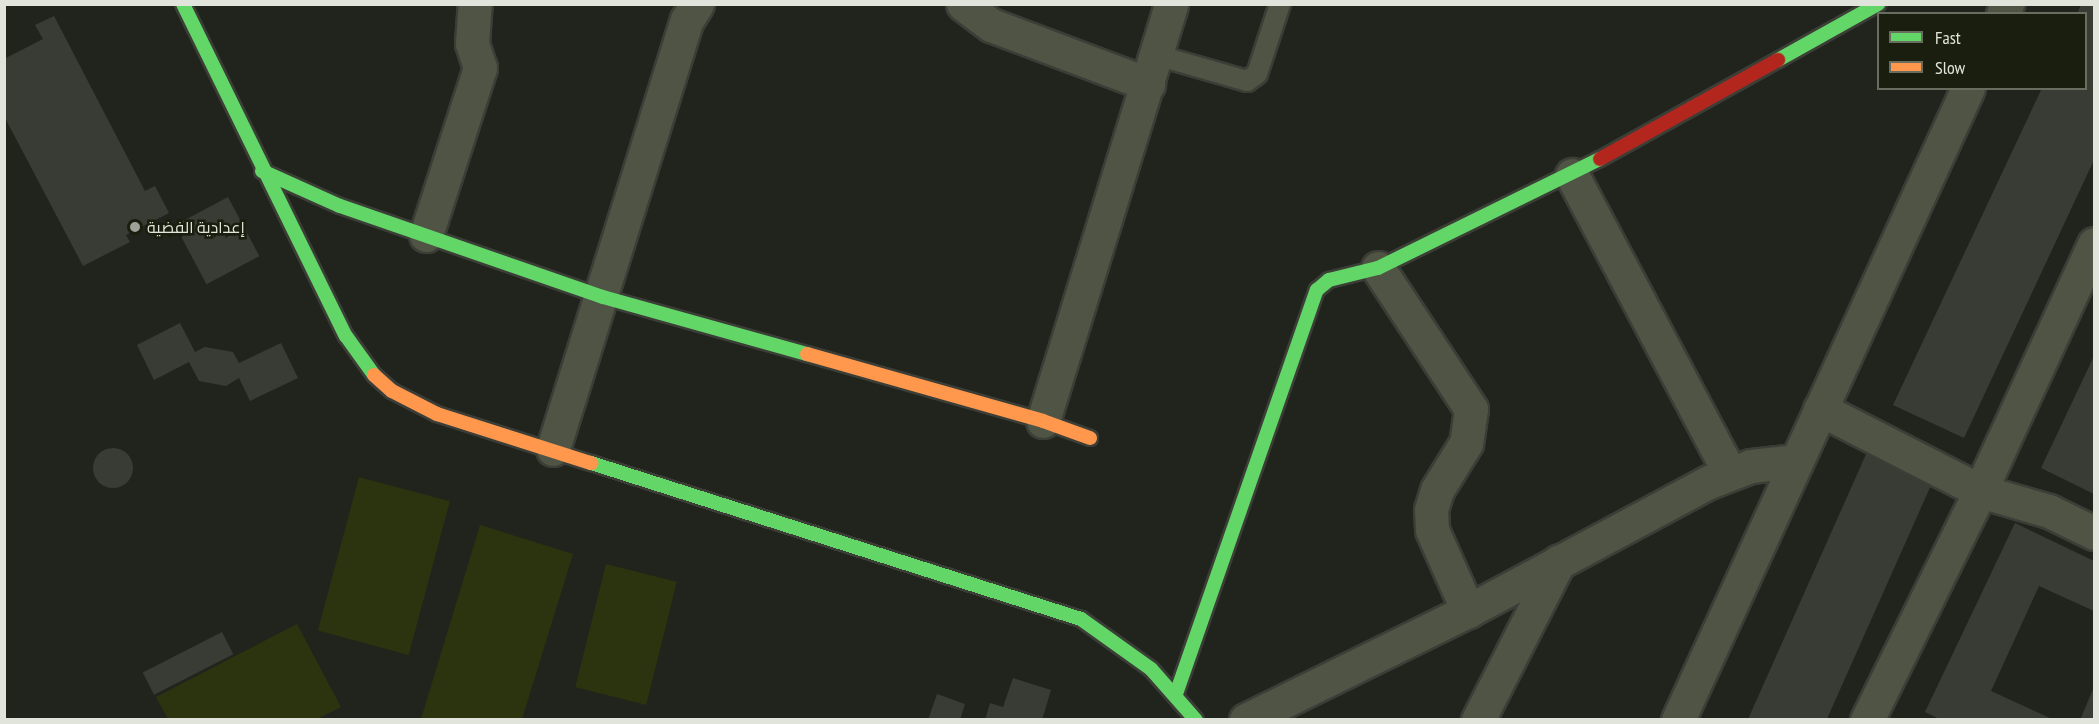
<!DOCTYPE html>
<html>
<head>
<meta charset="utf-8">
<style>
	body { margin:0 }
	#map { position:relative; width:2099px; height:724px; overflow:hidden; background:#21241c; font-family:"PT Sans Narrow",Cairo,sans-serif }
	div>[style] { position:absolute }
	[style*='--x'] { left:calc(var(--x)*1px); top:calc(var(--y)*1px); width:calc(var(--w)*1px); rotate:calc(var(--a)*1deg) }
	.green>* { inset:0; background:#2b340e; transform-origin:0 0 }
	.building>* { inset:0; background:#393b35; transform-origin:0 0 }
	.round { border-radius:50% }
	.roads { filter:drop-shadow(2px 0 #3b3e37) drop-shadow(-2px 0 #3b3e37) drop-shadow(0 2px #3b3e37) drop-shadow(0 -2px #3b3e37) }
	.lane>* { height:20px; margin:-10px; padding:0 10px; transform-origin:10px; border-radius:10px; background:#4f5445 }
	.street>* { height:33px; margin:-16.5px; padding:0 16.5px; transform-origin:16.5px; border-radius:16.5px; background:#4f5445 }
	.fast>* { height:14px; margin:-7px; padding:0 7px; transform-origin:7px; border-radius:7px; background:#63d668 }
	.slow>* { height:14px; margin:-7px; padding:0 7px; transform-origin:7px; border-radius:7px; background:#ff974d }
	.jam>* { height:14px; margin:-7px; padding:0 7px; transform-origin:7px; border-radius:7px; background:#b3261e }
	.dots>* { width:16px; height:16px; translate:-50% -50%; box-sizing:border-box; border:3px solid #191e0e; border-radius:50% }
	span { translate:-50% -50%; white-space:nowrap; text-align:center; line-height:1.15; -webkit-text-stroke:5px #191e0e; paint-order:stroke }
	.poi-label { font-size:16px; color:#e1e4da }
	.left { translate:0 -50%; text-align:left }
	.frame { position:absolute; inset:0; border:6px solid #e1e4da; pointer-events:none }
	.legend { position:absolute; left:1877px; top:12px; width:210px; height:78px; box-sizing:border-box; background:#191e0e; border:2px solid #696d60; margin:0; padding:8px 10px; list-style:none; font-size:18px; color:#e1e4da }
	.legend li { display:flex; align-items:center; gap:12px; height:30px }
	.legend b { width:30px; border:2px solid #696d60 }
</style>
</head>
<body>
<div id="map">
	<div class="green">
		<i style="left:359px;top:477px;width:94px;height:159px;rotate:15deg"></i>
		<i style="clip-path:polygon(480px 525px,573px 554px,522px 719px,421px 719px)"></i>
		<i style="left:606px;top:564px;width:73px;height:127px;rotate:14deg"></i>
		<i style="clip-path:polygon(297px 624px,341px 707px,317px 719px,168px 719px,156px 697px)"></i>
	</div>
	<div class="building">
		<i style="clip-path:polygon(2081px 4px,2094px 4px,2094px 160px,1964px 438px,1893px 405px,2042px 88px,2086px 88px,2086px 14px,2077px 14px)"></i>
		<i style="clip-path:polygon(54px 16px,145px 191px,155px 186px,169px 213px,126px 235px,130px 242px,83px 266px,4px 116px,4px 59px,43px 39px,35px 25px)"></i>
		<i style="left:228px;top:197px;width:67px;height:60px;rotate:62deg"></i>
		<i style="clip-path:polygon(180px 323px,195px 352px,205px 347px,233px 352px,239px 363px,281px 343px,298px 378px,250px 401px,239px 378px,226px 386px,199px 381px,189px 362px,154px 380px,137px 345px)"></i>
		<i style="clip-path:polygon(2094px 356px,2094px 494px,2041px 468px)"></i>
		<i class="round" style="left:93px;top:448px;width:40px;height:40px"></i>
		<i style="left:1867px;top:452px;width:72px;height:294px;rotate:24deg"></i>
		<i style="clip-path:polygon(2015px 523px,2094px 561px,2094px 611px,2039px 586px,1991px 691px,2054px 720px,1941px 720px,1925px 712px)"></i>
		<i style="left:222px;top:632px;width:25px;height:89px;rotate:63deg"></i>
		<i style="clip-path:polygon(1013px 678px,1051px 690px,1042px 720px,985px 720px,990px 703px,1003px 707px)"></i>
		<i style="clip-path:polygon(2094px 687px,2094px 720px,2080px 720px)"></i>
		<i style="clip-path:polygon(937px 694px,965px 704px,960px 720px,928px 720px)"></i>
	</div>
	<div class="roads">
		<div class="lane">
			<i style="--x:1156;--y:55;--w:95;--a:15.9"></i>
			<i style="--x:1247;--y:81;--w:12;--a:-35"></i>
			<i style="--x:1257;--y:74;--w:74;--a:-71.8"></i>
		</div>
		<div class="street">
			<i style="--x:963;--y:4;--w:35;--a:37"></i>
			<i style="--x:991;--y:25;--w:168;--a:20.6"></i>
			<i style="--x:2003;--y:14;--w:11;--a:-68"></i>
			<i style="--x:1572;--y:175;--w:337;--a:62.1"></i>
			<i style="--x:426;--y:235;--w:176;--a:-72.1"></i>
			<i style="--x:480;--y:68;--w:26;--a:-108"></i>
			<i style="--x:472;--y:43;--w:39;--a:-86"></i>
			<i style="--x:1378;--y:268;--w:169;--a:56.6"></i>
			<i style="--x:1471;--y:409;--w:34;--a:98"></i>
			<i style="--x:1466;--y:443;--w:55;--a:121.7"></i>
			<i style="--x:1437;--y:490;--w:21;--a:107"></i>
			<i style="--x:1431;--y:510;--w:20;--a:87"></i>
			<i style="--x:1432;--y:530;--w:89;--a:66"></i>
			<i style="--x:1820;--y:409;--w:180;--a:27.1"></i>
			<i style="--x:1980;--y:491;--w:72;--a:16.2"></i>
			<i style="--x:2049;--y:511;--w:50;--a:26.1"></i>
			<i style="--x:1043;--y:421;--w:436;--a:-72.9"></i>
			<i style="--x:553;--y:449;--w:449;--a:-72.7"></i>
			<i style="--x:687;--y:20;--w:19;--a:-58"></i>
			<i style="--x:1246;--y:720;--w:247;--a:-26.2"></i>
			<i style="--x:1468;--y:611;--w:273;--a:-28.2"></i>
			<i style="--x:1709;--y:482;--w:45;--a:-20.9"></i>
			<i style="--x:1751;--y:466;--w:43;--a:-6.6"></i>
			<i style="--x:1478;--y:720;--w:178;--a:-63"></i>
			<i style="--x:1678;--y:720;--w:695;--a:-65.35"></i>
			<i style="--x:1867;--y:720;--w:255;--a:-63.7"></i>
			<i style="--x:1980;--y:491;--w:272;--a:-65.2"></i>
		</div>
		<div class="fast">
			<i style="--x:183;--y:4;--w:370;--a:63.9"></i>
			<i style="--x:346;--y:336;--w:48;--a:54.3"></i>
			<i style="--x:1778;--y:60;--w:115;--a:-29.2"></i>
			<i style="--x:262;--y:171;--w:85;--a:24.2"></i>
			<i style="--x:340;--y:206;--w:278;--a:19.1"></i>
			<i style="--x:603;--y:297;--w:212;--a:15.6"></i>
			<i style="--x:591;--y:463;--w:514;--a:17.66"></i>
			<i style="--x:1081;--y:619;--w:86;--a:35.5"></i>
			<i style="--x:1151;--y:669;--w:68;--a:48.6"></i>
			<i style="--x:1176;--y:694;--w:428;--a:-70.8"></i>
			<i style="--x:1317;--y:290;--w:16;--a:-40"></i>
			<i style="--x:1329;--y:280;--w:50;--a:-13.8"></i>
			<i style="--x:1378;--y:268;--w:247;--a:-26.2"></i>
		</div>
		<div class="slow">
			<i style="--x:807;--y:354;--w:245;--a:15.8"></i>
			<i style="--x:1043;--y:421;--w:50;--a:19.9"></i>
			<i style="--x:374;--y:375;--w:24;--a:42"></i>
			<i style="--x:392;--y:391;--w:51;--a:27.1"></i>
			<i style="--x:437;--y:414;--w:162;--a:17.7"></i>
		</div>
		<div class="jam">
			<i style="--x:1600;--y:159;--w:204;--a:-29.1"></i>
		</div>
	</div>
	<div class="dots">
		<i style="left:135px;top:227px;background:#9ea198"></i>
	</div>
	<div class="poi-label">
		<span class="left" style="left:147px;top:227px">إعدادية الفضية</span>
	</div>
	<div class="frame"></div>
	<ul class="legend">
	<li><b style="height:8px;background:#63d668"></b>Fast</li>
	<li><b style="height:8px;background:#ff974d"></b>Slow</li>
	</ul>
</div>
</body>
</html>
